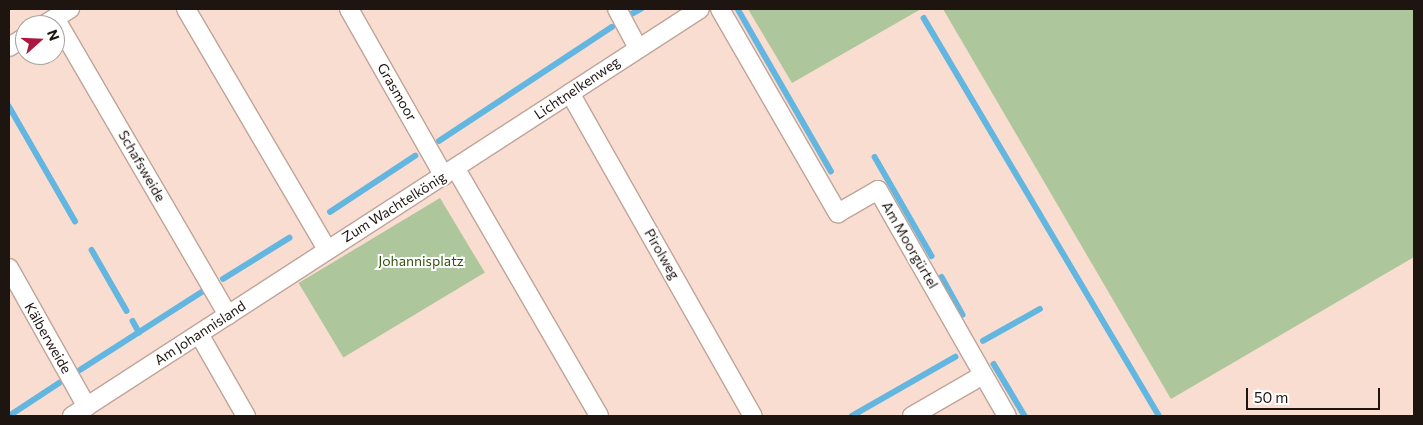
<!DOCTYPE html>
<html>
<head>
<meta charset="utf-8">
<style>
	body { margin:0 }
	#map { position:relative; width:1423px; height:425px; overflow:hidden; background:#faddd1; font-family:Commissioner,sans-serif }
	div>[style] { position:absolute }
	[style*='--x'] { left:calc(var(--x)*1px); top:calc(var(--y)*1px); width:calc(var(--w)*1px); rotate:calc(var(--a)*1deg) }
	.green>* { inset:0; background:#adc69b; transform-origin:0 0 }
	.stream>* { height:5.5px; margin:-2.75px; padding:0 2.75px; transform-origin:2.75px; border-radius:2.75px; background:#62b6e0 }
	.roads { filter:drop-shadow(1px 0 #bfa498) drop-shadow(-1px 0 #bfa498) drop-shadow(0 1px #bfa498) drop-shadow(0 -1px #bfa498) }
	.street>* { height:18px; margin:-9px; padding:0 9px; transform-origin:9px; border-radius:9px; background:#fff }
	span { translate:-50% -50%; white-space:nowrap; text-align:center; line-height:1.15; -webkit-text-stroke:4px #fff; paint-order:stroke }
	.street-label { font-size:14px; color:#1e1410 }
	.park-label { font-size:14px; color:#32550d }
	.frame { position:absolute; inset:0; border:10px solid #1e1410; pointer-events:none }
	.north { position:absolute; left:15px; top:15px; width:50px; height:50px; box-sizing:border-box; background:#fff; border:1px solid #a5a19f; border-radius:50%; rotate:70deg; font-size:14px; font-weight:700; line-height:20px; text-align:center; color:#1e1410 }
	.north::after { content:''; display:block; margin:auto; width:18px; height:22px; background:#ac1740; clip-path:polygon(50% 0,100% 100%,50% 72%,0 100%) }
	.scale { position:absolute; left:1246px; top:388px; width:134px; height:22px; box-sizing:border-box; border:2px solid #1e1410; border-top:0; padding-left:6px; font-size:15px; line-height:18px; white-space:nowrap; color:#1e1410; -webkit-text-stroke:4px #fff; paint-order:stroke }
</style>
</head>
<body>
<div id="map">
	<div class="green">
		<i style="clip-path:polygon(748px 9px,921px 9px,792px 83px)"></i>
		<i style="clip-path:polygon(943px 9px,1414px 9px,1414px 257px,1171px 399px)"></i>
		<i style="left:440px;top:198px;width:87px;height:165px;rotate:59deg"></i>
	</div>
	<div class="stream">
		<i style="--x:738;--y:9;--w:187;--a:60.1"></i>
		<i style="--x:630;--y:15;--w:13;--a:-29"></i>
		<i style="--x:924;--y:18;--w:462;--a:59.4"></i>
		<i style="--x:9;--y:106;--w:133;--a:60.1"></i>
		<i style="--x:439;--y:141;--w:207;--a:-33.4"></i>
		<i style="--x:875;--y:157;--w:114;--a:60.1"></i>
		<i style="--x:330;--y:212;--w:102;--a:-33.4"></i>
		<i style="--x:92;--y:250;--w:70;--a:60.2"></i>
		<i style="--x:942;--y:277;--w:43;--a:61.1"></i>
		<i style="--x:223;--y:279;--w:78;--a:-31.8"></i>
		<i style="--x:133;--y:321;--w:13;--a:61"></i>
		<i style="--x:983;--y:341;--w:65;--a:-29.3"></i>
		<i style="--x:994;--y:364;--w:61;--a:59.2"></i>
		<i style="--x:80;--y:370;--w:145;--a:-32.6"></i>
		<i style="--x:9;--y:416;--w:60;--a:-33.4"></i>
		<i style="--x:852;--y:416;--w:119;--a:-29.8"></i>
	</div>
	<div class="roads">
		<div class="street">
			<i style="--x:186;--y:9;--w:277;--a:59.6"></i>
			<i style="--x:349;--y:9;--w:192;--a:60.4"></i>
			<i style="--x:617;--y:9;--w:44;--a:61.7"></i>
			<i style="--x:720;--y:9;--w:236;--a:60"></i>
			<i style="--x:838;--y:213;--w:46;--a:-29.9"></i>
			<i style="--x:878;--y:190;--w:260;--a:60.3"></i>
			<i style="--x:55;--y:18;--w:344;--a:59.8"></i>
			<i style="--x:44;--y:25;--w:31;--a:-32"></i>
			<i style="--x:9;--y:47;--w:19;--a:-32"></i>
			<i style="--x:570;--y:93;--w:371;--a:60.5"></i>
			<i style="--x:456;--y:169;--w:285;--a:59.9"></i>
			<i style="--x:9;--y:268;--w:159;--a:60.7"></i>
			<i style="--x:199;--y:334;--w:95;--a:60.2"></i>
			<i style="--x:72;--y:416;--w:748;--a:-32.95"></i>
			<i style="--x:912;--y:416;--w:82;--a:-30"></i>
		</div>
	</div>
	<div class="street-label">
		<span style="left:577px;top:88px;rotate:-34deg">Lichtnelkenweg</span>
		<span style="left:397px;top:92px;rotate:60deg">Grasmoor</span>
		<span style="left:142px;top:166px;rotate:60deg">Schafsweide</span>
		<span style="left:394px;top:207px;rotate:-32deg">Zum Wachtelkönig</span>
		<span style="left:910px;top:245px;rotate:60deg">Am Moorgürtel</span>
		<span style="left:662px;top:254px;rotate:60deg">Pirolweg</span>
		<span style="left:200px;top:333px;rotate:-33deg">Am Johannisland</span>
		<span style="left:48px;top:338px;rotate:60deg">Kälberweide</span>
	</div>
	<div class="park-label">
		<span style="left:421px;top:261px">Johannisplatz</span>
	</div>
	<div class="frame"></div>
	<div class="north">N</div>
	<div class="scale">50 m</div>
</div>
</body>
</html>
